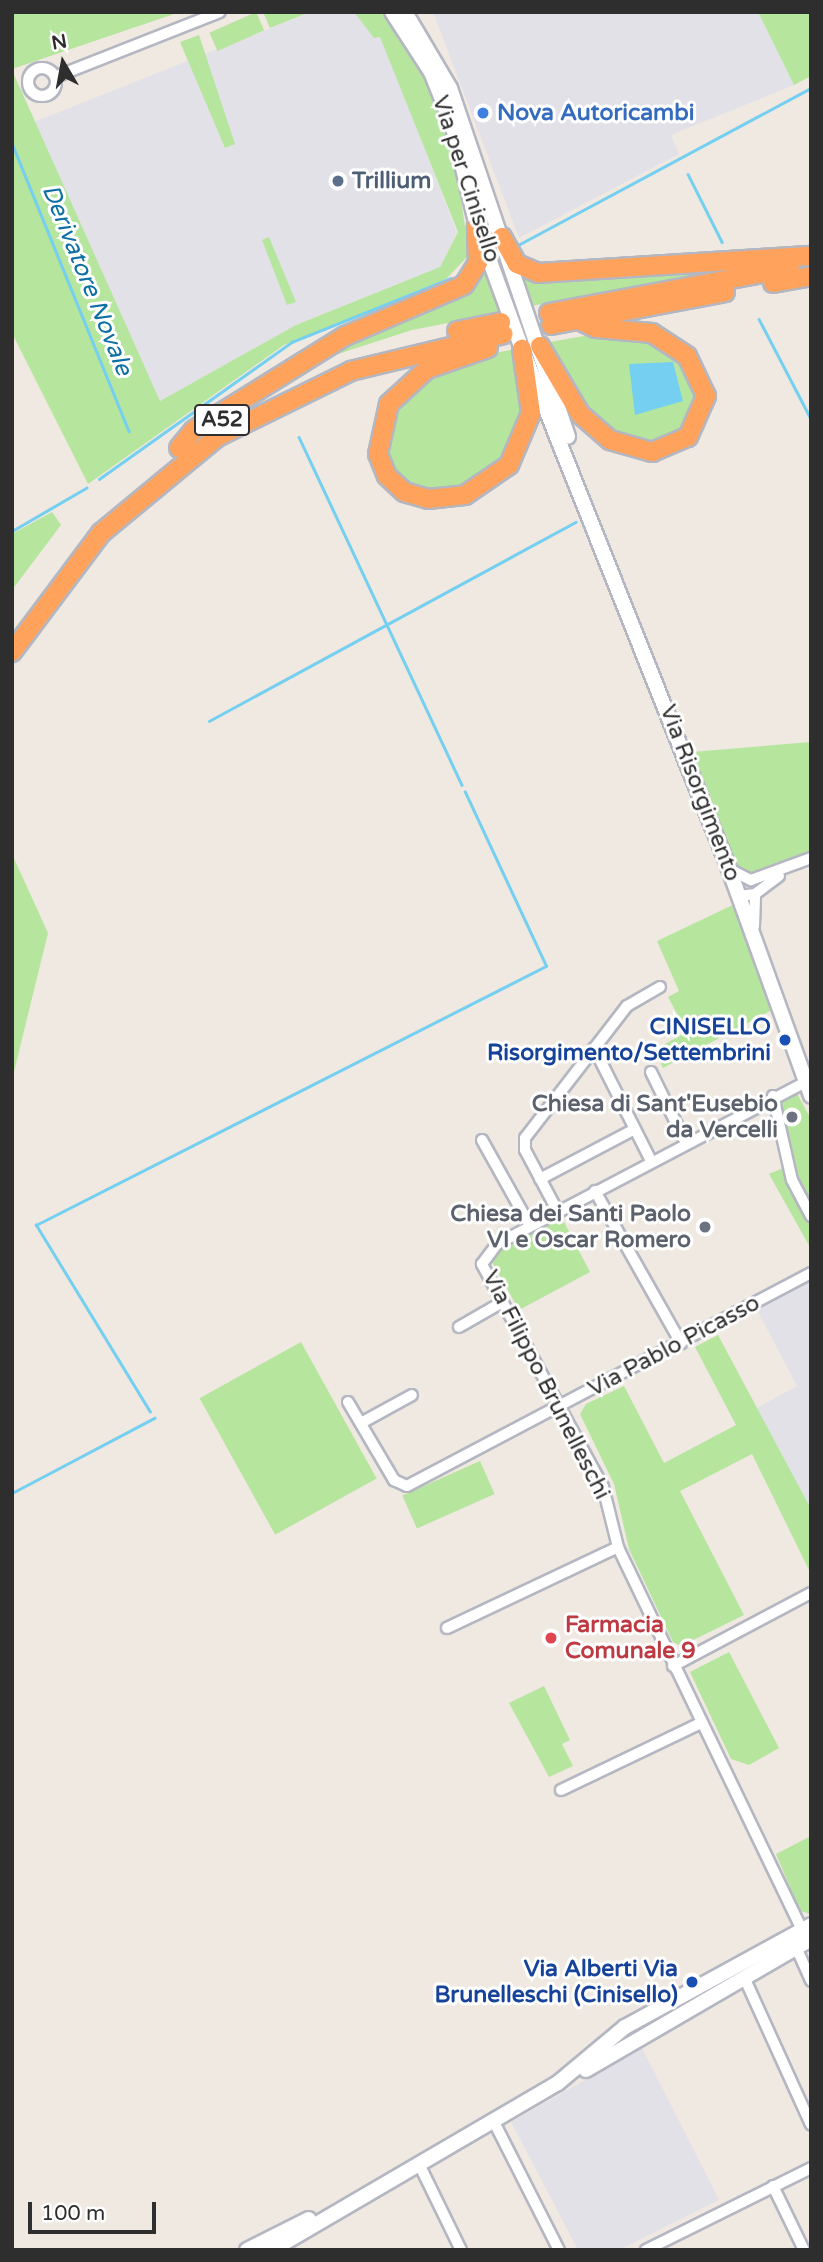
<!DOCTYPE html>
<html>
<head>
<meta charset="utf-8">
<style>
	body { margin:0 }
	#map { position:relative; width:823px; height:2262px; overflow:hidden; background:#efe9e1; font-family:"Varela Round",sans-serif }
	div>[style] { position:absolute }
	[style*='--x'] { left:calc(var(--x)*1px); top:calc(var(--y)*1px); width:calc(var(--w)*1px); rotate:calc(var(--a)*1deg) }
	.industrial>* { inset:0; background:#e3e1e8 }
	.green>* { inset:0; background:#b6e59e; transform-origin:0 0 }
	.water>* { inset:0; background:#75cff0 }
	.stream>* { height:2.5px; margin:-1.25px; padding:0 1.25px; transform-origin:1.25px; border-radius:1.25px; background:#75cff0 }
	.roads { filter:drop-shadow(2px 0 #b4b7c1) drop-shadow(-2px 0 #b4b7c1) drop-shadow(0 2px #b4b7c1) drop-shadow(0 -2px #b4b7c1) }
	.street>* { height:10px; margin:-5px; padding:0 5px; transform-origin:5px; border-radius:5px; background:#fff }
	.street>.ring { margin:-5px; padding:0; box-sizing:content-box; background:none; border:10px solid #fff; border-radius:50% }
	.secondary>* { height:14px; margin:-7px; padding:0 7px; transform-origin:7px; border-radius:7px; background:#fff }
	.highway>* { height:18px; margin:-9px; padding:0 9px; transform-origin:9px; border-radius:9px; background:#ffa35c }
	.dots>* { width:19px; height:19px; translate:-50% -50%; box-sizing:border-box; border:4px solid #fff; border-radius:50% }
	span { translate:-50% -50%; white-space:nowrap; text-align:center; line-height:1.15; -webkit-text-stroke:6px #fff; paint-order:stroke }
	.shield-label span { padding:2px 5px; background:#fff; border:2px solid; border-radius:5px; -webkit-text-stroke-width:0 }
	.shield-label { font-size:21px; color:#2e2e2e; font-weight:700 }
	.shop-label { font-size:23px; color:#366cbe; font-weight:700 }
	.left { translate:0 -50%; text-align:left }
	.street-label { font-size:23px; color:#2e2e2e }
	.service-label { font-size:23px; color:#4e5e75; font-weight:700 }
	.transit-label { font-size:23px; color:#164399; font-weight:700 }
	.right { translate:-100% -50%; text-align:right }
	.worship-label { font-size:23px; color:#5b616d; font-weight:700 }
	.health-label { font-size:23px; color:#be3a42; font-weight:700 }
	.water-label { font-size:24px; color:#0d6fa3; font-style:italic }
	.frame { position:absolute; inset:0; border:14px solid #2e2e2e; pointer-events:none }
	.north { position:absolute; left:28px; top:28px; width:70px; height:70px; -webkit-text-stroke:5px #fff; paint-order:stroke; rotate:350deg; font-size:19px; font-weight:700; line-height:28px; text-align:center; color:#2e2e2e }
	.north::after { content:''; display:block; margin:auto; width:24px; height:32px; background:#2e2e2e; clip-path:polygon(50% 0,100% 100%,50% 72%,0 100%) }
	.scale { position:absolute; left:28px; top:2202px; width:128px; height:32px; box-sizing:border-box; border:4px solid #2e2e2e; border-top:0; padding-left:9px; font-size:21px; line-height:24px; white-space:nowrap; color:#2e2e2e; -webkit-text-stroke:5px #fff; paint-order:stroke }
</style>
</head>
<body>
<div id="map">
	<div class="industrial">
		<i style="clip-path:polygon(311px 12px,371px 12px,457px 232px,440px 267px,296px 325px,160px 401px,34px 122px)"></i>
		<i style="clip-path:polygon(433px 12px,758px 12px,794px 85px,671px 135px,679px 154px,519px 238px)"></i>
		<i style="clip-path:polygon(811px 1280px,811px 1509px,757px 1408px,797px 1386px,757px 1310px)"></i>
		<i style="clip-path:polygon(642px 2048px,719px 2200px,619px 2250px,578px 2250px,511px 2122px)"></i>
	</div>
	<div class="green">
		<i style="clip-path:polygon(12px 12px,180px 12px,12px 69px)"></i>
		<i style="left:256px;top:12px;width:20px;height:51px;rotate:66deg"></i>
		<i style="clip-path:polygon(263px 12px,310px 12px,270px 28px)"></i>
		<i style="clip-path:polygon(354px 12px,381px 12px,424px 79px,455px 156px,469px 255px,446px 279px,284px 345px,88px 484px,12px 333px,12px 70px,160px 401px,296px 325px,440px 267px,458px 232px,380px 37px,374px 38px)"></i>
		<i style="clip-path:polygon(758px 12px,811px 12px,811px 76px,794px 85px)"></i>
		<i style="clip-path:polygon(199px 35px,235px 144px,225px 148px,180px 42px)"></i>
		<i style="clip-path:polygon(269px 237px,296px 302px,287px 305px,262px 240px)"></i>
		<i style="clip-path:polygon(752px 266px,531px 306px,519px 275px)"></i>
		<i style="clip-path:polygon(485px 267px,500px 313px,412px 330px,313px 362px)"></i>
		<i style="clip-path:polygon(600px 333px,660px 340px,699px 379px,694px 425px,653px 448px,599px 427px,545px 343px)"></i>
		<i style="clip-path:polygon(515px 349px,527px 395px,516px 449px,470px 488px,420px 494px,386px 466px,386px 425px,414px 383px,458px 361px)"></i>
		<i style="clip-path:polygon(52px 512px,61px 525px,12px 590px,12px 534px)"></i>
		<i style="clip-path:polygon(811px 742px,811px 851px,765px 873px,747px 874px,732px 862px,692px 752px)"></i>
		<i style="clip-path:polygon(12px 854px,48px 933px,12px 1080px)"></i>
		<i style="clip-path:polygon(737px 903px,772px 1010px,663px 1068px,654px 1050px,687px 1032px,668px 997px,679px 991px,657px 941px)"></i>
		<i style="clip-path:polygon(795px 1090px,811px 1119px,811px 1249px,769px 1174px,790px 1165px,776px 1100px)"></i>
		<i style="clip-path:polygon(562px 1218px,590px 1272px,519px 1310px,492px 1262px,496px 1253px)"></i>
		<i style="clip-path:polygon(718px 1335px,811px 1509px,811px 1574px,752px 1454px,680px 1491px,744px 1615px,681px 1646px,673px 1642px,629px 1549px,614px 1484px,580px 1414px,586px 1404px,624px 1386px,664px 1463px,736px 1425px,695px 1347px)"></i>
		<i style="left:301px;top:1342px;width:156px;height:116px;rotate:61deg"></i>
		<i style="left:480px;top:1461px;width:36px;height:85px;rotate:66deg"></i>
		<i style="clip-path:polygon(729px 1652px,779px 1748px,749px 1765px,731px 1759px,690px 1672px)"></i>
		<i style="clip-path:polygon(544px 1686px,570px 1740px,562px 1744px,573px 1766px,549px 1777px,509px 1703px)"></i>
		<i style="clip-path:polygon(811px 1836px,811px 1914px,800px 1911px,776px 1854px)"></i>
	</div>
	<div class="water">
		<i style="clip-path:polygon(673px 362px,683px 401px,635px 415px,629px 364px)"></i>
	</div>
	<div class="stream">
		<i style="--x:12;--y:143;--w:311;--a:67.9"></i>
		<i style="--x:688;--y:174;--w:76;--a:63.4"></i>
		<i style="--x:518;--y:245;--w:332;--a:-28.2"></i>
		<i style="--x:759;--y:319;--w:113;--a:62.5"></i>
		<i style="--x:299;--y:437;--w:384;--a:64.9"></i>
		<i style="--x:99;--y:479;--w:237;--a:-35.4"></i>
		<i style="--x:292;--y:342;--w:171;--a:-21.9"></i>
		<i style="--x:12;--y:531;--w:86;--a:-30.2"></i>
		<i style="--x:209;--y:721;--w:417;--a:-28.5"></i>
		<i style="--x:150;--y:1412;--w:219;--a:-121.4"></i>
		<i style="--x:36;--y:1225;--w:572;--a:-26.92"></i>
		<i style="--x:546;--y:966;--w:192;--a:-115"></i>
		<i style="--x:12;--y:1493;--w:161;--a:-27.8"></i>
	</div>
	<div class="roads">
		<div class="street">
			<i class="ring" style="left:28px;top:68px;width:18px;height:18px"></i>
			<i style="--x:55;--y:77;--w:177;--a:-21.5"></i>
			<i style="--x:729;--y:869;--w:25;--a:27"></i>
			<i style="--x:751;--y:880;--w:64;--a:-20.1"></i>
			<i style="--x:739;--y:896;--w:16;--a:-7"></i>
			<i style="--x:755;--y:894;--w:30;--a:-37"></i>
			<i style="--x:754;--y:926;--w:32;--a:-88"></i>
			<i style="--x:594;--y:1048;--w:127;--a:63.2"></i>
			<i style="--x:651;--y:1072;--w:79;--a:63.8"></i>
			<i style="--x:773;--y:1096;--w:86;--a:77.3"></i>
			<i style="--x:792;--y:1180;--w:41;--a:62.2"></i>
			<i style="--x:482;--y:1140;--w:98;--a:60.8"></i>
			<i style="--x:540;--y:1179;--w:107;--a:-27.8"></i>
			<i style="--x:595;--y:1191;--w:175;--a:60.5"></i>
			<i style="--x:558;--y:1212;--w:70;--a:-118"></i>
			<i style="--x:525;--y:1150;--w:12;--a:-90"></i>
			<i style="--x:525;--y:1138;--w:167;--a:-52.3"></i>
			<i style="--x:627;--y:1006;--w:38;--a:-30"></i>
			<i style="--x:459;--y:1327;--w:46;--a:-29.9"></i>
			<i style="--x:348;--y:1402;--w:91;--a:59.5"></i>
			<i style="--x:394;--y:1480;--w:14;--a:25"></i>
			<i style="--x:407;--y:1486;--w:457;--a:-27.8"></i>
			<i style="--x:361;--y:1423;--w:58;--a:-28.8"></i>
			<i style="--x:447;--y:1628;--w:189;--a:-25.3"></i>
			<i style="--x:673;--y:1666;--w:156;--a:-27.9"></i>
			<i style="--x:561;--y:1790;--w:155;--a:-25.6"></i>
			<i style="--x:804;--y:1934;--w:429;--a:-115.7"></i>
			<i style="--x:618;--y:1547;--w:62;--a:-104"></i>
			<i style="--x:603;--y:1487;--w:254;--a:-118.5"></i>
			<i style="--x:482;--y:1264;--w:25;--a:-53"></i>
			<i style="--x:497;--y:1244;--w:353;--a:-27.7"></i>
			<i style="--x:796;--y:1947;--w:37;--a:66"></i>
			<i style="--x:744;--y:1977;--w:162;--a:65.6"></i>
			<i style="--x:493;--y:2120;--w:146;--a:63.1"></i>
			<i style="--x:419;--y:2164;--w:96;--a:64"></i>
			<i style="--x:773;--y:2186;--w:71;--a:64.2"></i>
			<i style="--x:646;--y:2250;--w:184;--a:-26.4"></i>
		</div>
		<div class="secondary">
			<i style="--x:392;--y:12;--w:72;--a:57"></i>
			<i style="--x:431;--y:72;--w:59;--a:68.2"></i>
			<i style="--x:453;--y:127;--w:102;--a:76.4"></i>
			<i style="--x:477;--y:226;--w:131;--a:69.9"></i>
			<i style="--x:522;--y:349;--w:560;--a:68.29"></i>
			<i style="--x:729;--y:869;--w:241;--a:70.1"></i>
			<i style="--x:405;--y:12;--w:88;--a:59.4"></i>
			<i style="--x:450;--y:88;--w:368;--a:71.3"></i>
			<i style="--x:586;--y:2070;--w:260;--a:-30.2"></i>
			<i style="--x:247;--y:2250;--w:69;--a:-26.6"></i>
			<i style="--x:272;--y:2250;--w:331;--a:-30.3"></i>
			<i style="--x:558;--y:2083;--w:87;--a:-39.9"></i>
			<i style="--x:625;--y:2027;--w:212;--a:-28.7"></i>
		</div>
		<div class="highway">
			<i style="--x:502;--y:237;--w:31;--a:61"></i>
			<i style="--x:517;--y:264;--w:23;--a:23"></i>
			<i style="--x:538;--y:273;--w:274;--a:-3.6"></i>
			<i style="--x:773;--y:283;--w:39;--a:-10"></i>
			<i style="--x:549;--y:313;--w:245;--a:-10.6"></i>
			<i style="--x:551;--y:325;--w:177;--a:-10.7"></i>
			<i style="--x:457;--y:331;--w:45;--a:-11.6"></i>
			<i style="--x:540;--y:346;--w:79;--a:59.5"></i>
			<i style="--x:580;--y:414;--w:40;--a:41"></i>
			<i style="--x:610;--y:440;--w:44;--a:15.9"></i>
			<i style="--x:652;--y:452;--w:39;--a:-23"></i>
			<i style="--x:688;--y:437;--w:45;--a:-66.3"></i>
			<i style="--x:706;--y:396;--w:44;--a:-115.4"></i>
			<i style="--x:687;--y:356;--w:42;--a:-146.7"></i>
			<i style="--x:652;--y:333;--w:56;--a:-174.9"></i>
			<i style="--x:596;--y:328;--w:19;--a:-155"></i>
			<i style="--x:488;--y:348;--w:65;--a:161"></i>
			<i style="--x:427;--y:369;--w:52;--a:137.4"></i>
			<i style="--x:389;--y:404;--w:51;--a:102.4"></i>
			<i style="--x:378;--y:454;--w:24;--a:68"></i>
			<i style="--x:387;--y:476;--w:23;--a:43"></i>
			<i style="--x:404;--y:492;--w:25;--a:16"></i>
			<i style="--x:428;--y:499;--w:37;--a:-6"></i>
			<i style="--x:465;--y:495;--w:53;--a:-34.3"></i>
			<i style="--x:509;--y:465;--w:56;--a:-67.1"></i>
			<i style="--x:531;--y:413;--w:65;--a:-98"></i>
			<i style="--x:179;--y:448;--w:23;--a:-50"></i>
			<i style="--x:194;--y:430;--w:178;--a:-31.9"></i>
			<i style="--x:345;--y:336;--w:129;--a:-23.2"></i>
			<i style="--x:464;--y:285;--w:26;--a:-58"></i>
			<i style="--x:478;--y:263;--w:37;--a:-92"></i>
			<i style="--x:12;--y:652;--w:149;--a:-53.2"></i>
			<i style="--x:101;--y:533;--w:151;--a:-39.6"></i>
			<i style="--x:217;--y:437;--w:149;--a:-26.2"></i>
			<i style="--x:351;--y:371;--w:157;--a:-13.6"></i>
		</div>
	</div>
	<div class="dots">
		<i style="left:483px;top:113px;background:#3f7fe0"></i>
		<i style="left:338px;top:181px;background:#5c6f8a"></i>
		<i style="left:785px;top:1040px;background:#1a4fb4"></i>
		<i style="left:792px;top:1117px;background:#6b7280"></i>
		<i style="left:705px;top:1227px;background:#6b7280"></i>
		<i style="left:551px;top:1638px;background:#e0444e"></i>
		<i style="left:692px;top:1982px;background:#1a4fb4"></i>
	</div>
	<div class="shield-label">
		<span style="left:222px;top:420px">A52</span>
	</div>
	<div class="shop-label">
		<span class="left" style="left:497px;top:113px">Nova Autoricambi</span>
	</div>
	<div class="street-label">
		<span style="left:466px;top:179px;rotate:72deg">Via per Cinisello</span>
		<span style="left:700px;top:793px;rotate:69deg">Via Risorgimento</span>
		<span style="left:674px;top:1346px;rotate:-28deg">Via Pablo Picasso</span>
		<span style="left:546px;top:1385px;rotate:63deg">Via Filippo Brunelleschi</span>
	</div>
	<div class="service-label">
		<span class="left" style="left:352px;top:181px">Trillium</span>
	</div>
	<div class="transit-label">
		<span class="right" style="left:771px;top:1040px">CINISELLO<br>Risorgimento/Settembrini</span>
		<span class="right" style="left:678px;top:1982px">Via Alberti Via<br>Brunelleschi (Cinisello)</span>
	</div>
	<div class="worship-label">
		<span class="right" style="left:778px;top:1117px">Chiesa di Sant'Eusebio<br>da Vercelli</span>
		<span class="right" style="left:691px;top:1227px">Chiesa dei Santi Paolo<br>VI e Oscar Romero</span>
	</div>
	<div class="health-label">
		<span class="left" style="left:565px;top:1638px">Farmacia<br>Comunale 9</span>
	</div>
	<div class="water-label">
		<span style="left:87px;top:280px;rotate:68deg">Derivatore Novale</span>
	</div>
	<div class="frame"></div>
	<div class="north">N</div>
	<div class="scale">100 m</div>
</div>
</body>
</html>
